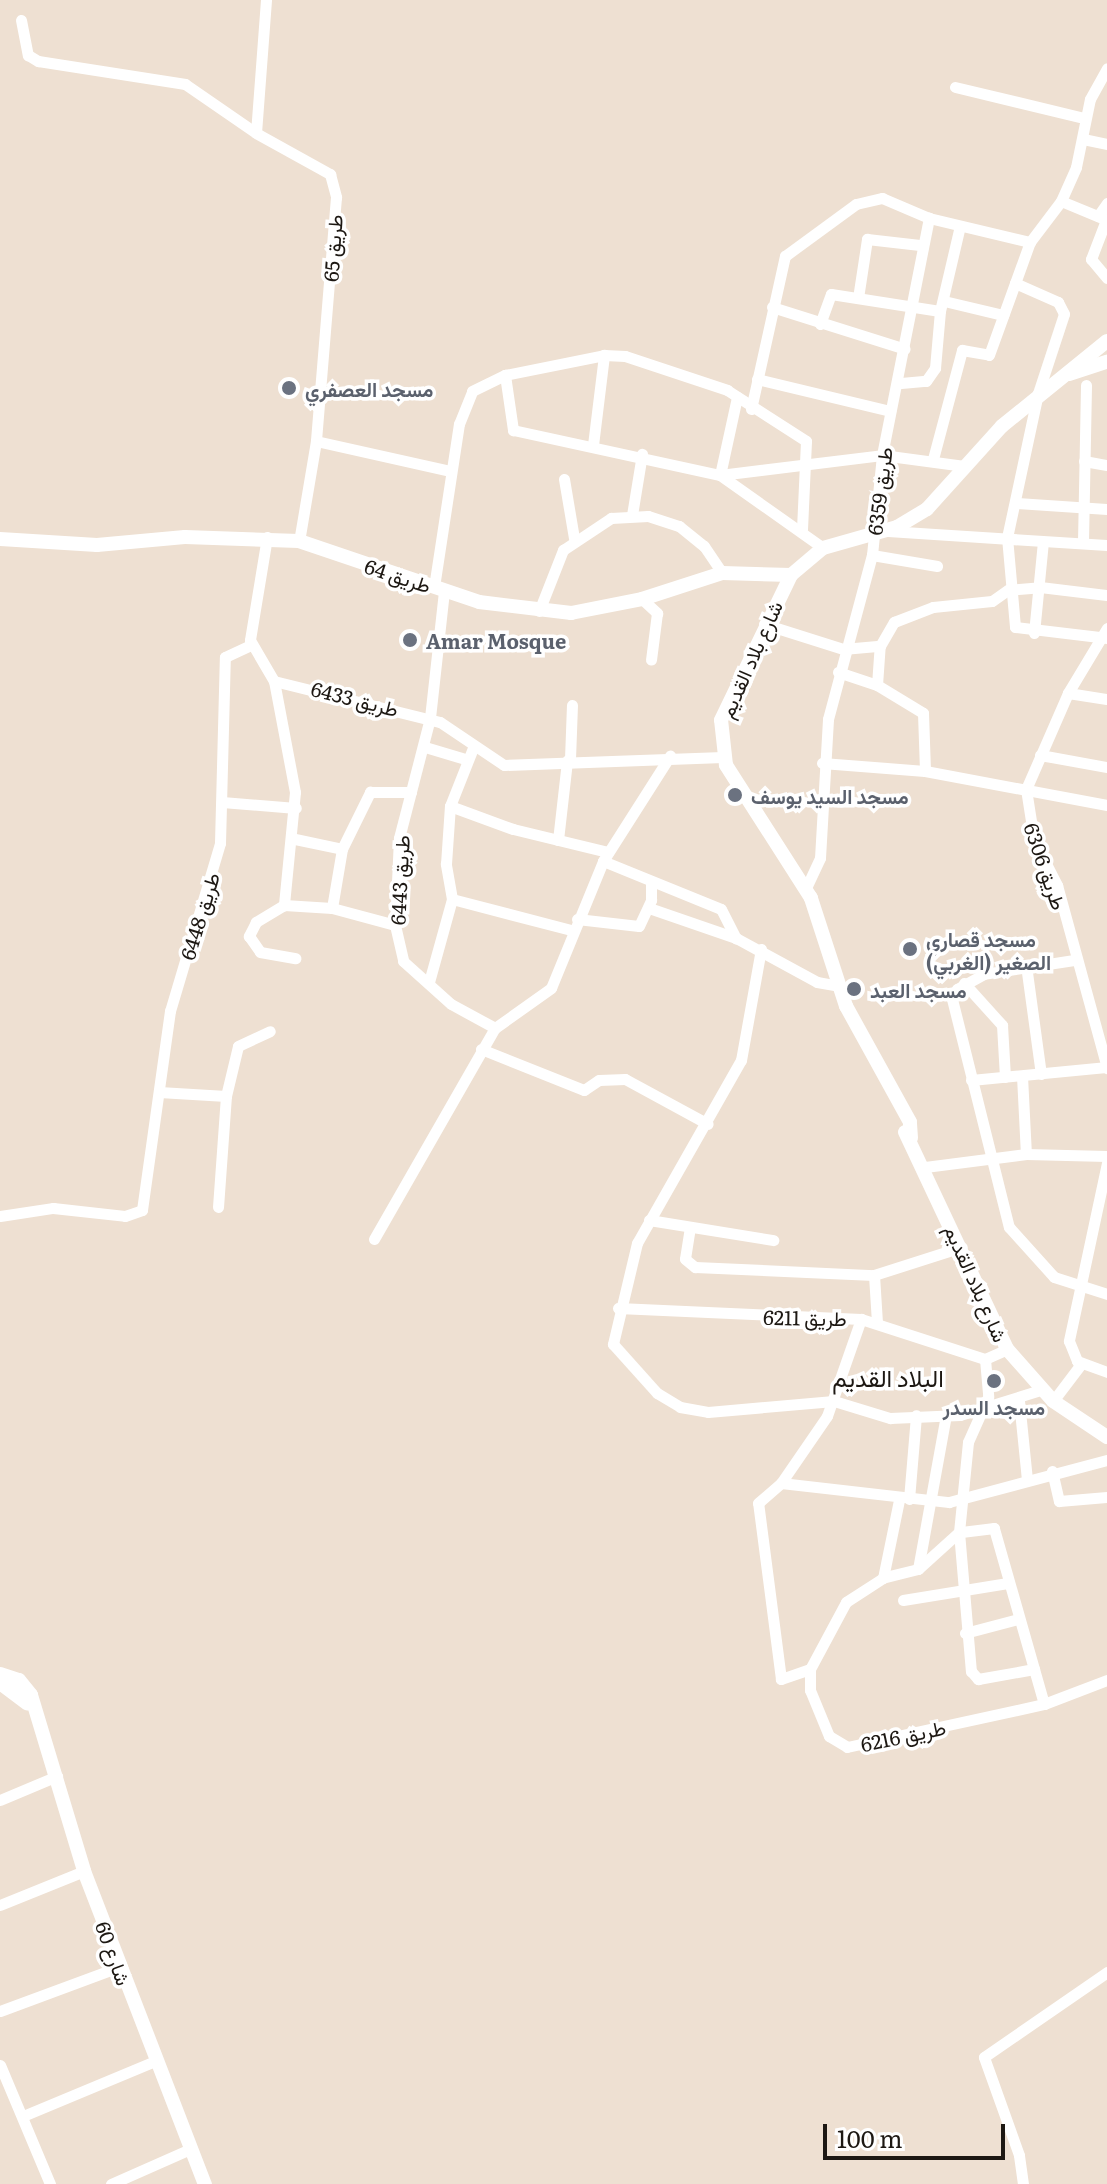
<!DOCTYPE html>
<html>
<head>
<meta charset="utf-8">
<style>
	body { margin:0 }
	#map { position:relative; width:1107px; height:2184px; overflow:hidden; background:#eee0d2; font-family:Literata,Vazirmatn,serif }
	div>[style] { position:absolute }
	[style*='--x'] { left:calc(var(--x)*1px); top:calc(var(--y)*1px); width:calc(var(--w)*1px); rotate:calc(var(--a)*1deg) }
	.minor>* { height:11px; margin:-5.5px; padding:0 5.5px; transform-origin:5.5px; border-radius:5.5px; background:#fff }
	.tertiary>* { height:14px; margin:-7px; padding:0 7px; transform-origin:7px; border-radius:7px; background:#fff }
	.dots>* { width:22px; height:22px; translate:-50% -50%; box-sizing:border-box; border:4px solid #fff; border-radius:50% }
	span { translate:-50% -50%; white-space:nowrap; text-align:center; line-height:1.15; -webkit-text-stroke:7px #fff; paint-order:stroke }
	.street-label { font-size:20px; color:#1d1813 }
	.worship-label { font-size:20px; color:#5b616d; font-weight:700 }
	.left { translate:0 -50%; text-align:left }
	.quarter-label { font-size:24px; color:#1d1813 }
	.scale { position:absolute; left:823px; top:2124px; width:182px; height:36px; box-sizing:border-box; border:4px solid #1d1813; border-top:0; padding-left:10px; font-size:24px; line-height:28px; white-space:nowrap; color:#1d1813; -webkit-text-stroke:6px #fff; paint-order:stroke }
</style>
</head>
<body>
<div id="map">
	<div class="minor">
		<i style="--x:266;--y:0;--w:133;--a:94.3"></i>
		<i style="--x:256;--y:133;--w:85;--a:29"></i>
		<i style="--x:330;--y:174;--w:24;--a:75"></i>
		<i style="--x:336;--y:197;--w:245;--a:94.7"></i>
		<i style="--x:316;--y:441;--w:101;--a:99.6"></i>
		<i style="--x:21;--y:20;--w:36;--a:79"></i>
		<i style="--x:28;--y:55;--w:12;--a:31"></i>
		<i style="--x:38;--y:61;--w:149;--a:8.9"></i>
		<i style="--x:185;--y:84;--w:86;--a:34.6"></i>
		<i style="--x:955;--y:87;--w:133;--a:13.5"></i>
		<i style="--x:1083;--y:139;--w:25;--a:12"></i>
		<i style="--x:1061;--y:201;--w:50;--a:22.4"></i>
		<i style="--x:1098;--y:216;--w:16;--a:-55"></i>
		<i style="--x:1106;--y:220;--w:42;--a:111"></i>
		<i style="--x:1091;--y:259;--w:25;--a:50"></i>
		<i style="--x:1015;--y:283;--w:47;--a:23.8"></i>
		<i style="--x:1058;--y:302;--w:13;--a:63"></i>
		<i style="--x:1064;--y:314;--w:83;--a:108.2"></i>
		<i style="--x:1038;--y:393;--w:147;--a:102.1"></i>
		<i style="--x:1007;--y:537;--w:90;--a:84.9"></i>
		<i style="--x:1015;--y:627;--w:93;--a:6.8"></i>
		<i style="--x:858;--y:298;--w:60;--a:-81.3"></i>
		<i style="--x:867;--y:239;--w:53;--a:6.5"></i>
		<i style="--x:944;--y:301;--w:61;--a:13.3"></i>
		<i style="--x:772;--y:307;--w:139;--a:17.5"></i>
		<i style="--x:820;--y:324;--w:32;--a:-70"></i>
		<i style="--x:831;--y:294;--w:110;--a:8.9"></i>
		<i style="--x:505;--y:375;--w:56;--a:81.7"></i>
		<i style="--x:513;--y:430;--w:212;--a:12.3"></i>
		<i style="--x:720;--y:475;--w:163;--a:-7"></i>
		<i style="--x:882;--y:455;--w:83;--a:7.6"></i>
		<i style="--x:757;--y:379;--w:137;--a:13.5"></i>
		<i style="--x:901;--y:383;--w:25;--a:-5"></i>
		<i style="--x:926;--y:381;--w:16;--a:-55"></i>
		<i style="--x:935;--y:368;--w:57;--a:-85"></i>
		<i style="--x:940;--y:311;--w:87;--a:-76.8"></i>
		<i style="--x:751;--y:409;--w:157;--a:-77.5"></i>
		<i style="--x:785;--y:256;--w:88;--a:-36.2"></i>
		<i style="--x:856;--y:204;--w:27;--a:-13"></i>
		<i style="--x:882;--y:198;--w:51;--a:23.1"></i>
		<i style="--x:929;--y:218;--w:104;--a:13.4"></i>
		<i style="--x:316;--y:441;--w:137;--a:12.6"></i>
		<i style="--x:593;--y:445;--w:91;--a:-83"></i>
		<i style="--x:933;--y:459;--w:113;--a:-75.1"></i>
		<i style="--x:962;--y:350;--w:27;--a:10"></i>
		<i style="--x:989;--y:355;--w:120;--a:-70.1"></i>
		<i style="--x:1030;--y:242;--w:51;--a:-52.9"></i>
		<i style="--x:1061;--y:201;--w:37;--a:-66"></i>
		<i style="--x:1076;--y:167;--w:69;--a:-78.4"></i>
		<i style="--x:1090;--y:99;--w:35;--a:-61"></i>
		<i style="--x:1084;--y:461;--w:23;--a:10"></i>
		<i style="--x:720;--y:475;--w:126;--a:35.3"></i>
		<i style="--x:720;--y:475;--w:80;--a:-77.7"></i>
		<i style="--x:564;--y:479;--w:60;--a:80.4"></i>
		<i style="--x:1017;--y:503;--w:90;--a:3.8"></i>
		<i style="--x:632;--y:515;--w:62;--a:-80.7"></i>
		<i style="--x:888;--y:531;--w:219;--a:3.7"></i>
		<i style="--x:267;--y:537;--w:104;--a:99.4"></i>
		<i style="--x:250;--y:640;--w:48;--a:59.7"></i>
		<i style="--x:274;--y:681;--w:113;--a:79.3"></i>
		<i style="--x:295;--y:792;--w:114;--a:95.6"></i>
		<i style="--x:1083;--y:542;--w:157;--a:-88.9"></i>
		<i style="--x:872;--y:555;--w:66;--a:9.6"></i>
		<i style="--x:434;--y:587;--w:165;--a:-81.3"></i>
		<i style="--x:459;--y:424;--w:35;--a:-68"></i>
		<i style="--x:472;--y:391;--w:37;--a:-26"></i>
		<i style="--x:505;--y:375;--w:101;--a:-11.4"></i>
		<i style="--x:604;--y:355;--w:21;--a:3"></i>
		<i style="--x:625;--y:356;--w:108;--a:18.4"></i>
		<i style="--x:727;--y:390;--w:94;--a:32.8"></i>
		<i style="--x:806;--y:441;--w:88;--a:92.6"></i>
		<i style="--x:444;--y:591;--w:128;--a:96.3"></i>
		<i style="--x:430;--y:718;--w:124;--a:104.5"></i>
		<i style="--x:399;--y:838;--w:87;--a:92.6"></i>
		<i style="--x:395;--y:925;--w:37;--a:77"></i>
		<i style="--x:403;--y:961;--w:64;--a:41.9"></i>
		<i style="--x:451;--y:1004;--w:50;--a:28.6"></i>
		<i style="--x:642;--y:599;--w:21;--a:43"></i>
		<i style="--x:657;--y:613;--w:47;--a:97.3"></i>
		<i style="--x:539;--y:611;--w:66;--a:-68.5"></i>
		<i style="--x:563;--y:550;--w:58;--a:-33.7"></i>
		<i style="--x:611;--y:518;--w:37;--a:-3"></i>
		<i style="--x:648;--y:516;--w:33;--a:18"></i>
		<i style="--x:679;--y:526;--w:32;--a:39"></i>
		<i style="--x:704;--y:546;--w:32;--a:56"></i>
		<i style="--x:764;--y:624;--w:83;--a:17.6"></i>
		<i style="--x:843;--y:649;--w:37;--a:-5"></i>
		<i style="--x:880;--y:646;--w:28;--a:-60"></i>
		<i style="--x:894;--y:622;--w:42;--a:-21"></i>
		<i style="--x:933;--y:607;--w:59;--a:-5.8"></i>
		<i style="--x:992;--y:601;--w:19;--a:-35"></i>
		<i style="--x:1008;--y:590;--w:32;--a:-5"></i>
		<i style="--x:1040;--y:587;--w:67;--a:6.8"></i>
		<i style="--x:1107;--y:628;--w:76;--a:121"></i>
		<i style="--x:1068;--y:693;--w:105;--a:113.6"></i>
		<i style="--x:1026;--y:789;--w:52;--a:81.1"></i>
		<i style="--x:1034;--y:840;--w:51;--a:62.9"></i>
		<i style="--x:1057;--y:885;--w:190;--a:74.7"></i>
		<i style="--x:1034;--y:633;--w:92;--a:-84.4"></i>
		<i style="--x:838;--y:672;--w:41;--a:18.4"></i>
		<i style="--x:877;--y:685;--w:54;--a:31.3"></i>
		<i style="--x:923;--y:713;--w:58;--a:88"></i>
		<i style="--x:274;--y:681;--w:171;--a:13.9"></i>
		<i style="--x:440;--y:722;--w:77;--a:33.9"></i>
		<i style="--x:504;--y:765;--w:219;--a:-2.1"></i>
		<i style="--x:877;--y:685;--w:39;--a:-86"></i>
		<i style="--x:1068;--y:693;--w:39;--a:9"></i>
		<i style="--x:425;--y:747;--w:42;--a:16.7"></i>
		<i style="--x:1040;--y:755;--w:68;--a:10.2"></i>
		<i style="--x:570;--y:759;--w:54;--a:-87.9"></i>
		<i style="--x:822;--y:763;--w:103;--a:4.4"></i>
		<i style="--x:925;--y:771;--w:185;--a:10.6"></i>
		<i style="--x:222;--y:802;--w:74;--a:4.6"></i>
		<i style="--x:450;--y:806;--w:67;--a:20.1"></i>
		<i style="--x:513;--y:829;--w:98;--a:13.6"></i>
		<i style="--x:295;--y:839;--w:48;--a:12"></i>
		<i style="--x:558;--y:840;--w:80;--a:-83.5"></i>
		<i style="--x:603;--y:861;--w:127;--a:22.1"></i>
		<i style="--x:721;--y:909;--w:33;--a:63"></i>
		<i style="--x:806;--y:888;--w:33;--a:-65"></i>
		<i style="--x:820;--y:858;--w:139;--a:-86.7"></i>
		<i style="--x:828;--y:719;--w:170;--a:-75"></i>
		<i style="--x:872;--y:555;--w:100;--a:-84.3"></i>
		<i style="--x:882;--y:455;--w:242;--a:-78.8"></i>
		<i style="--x:452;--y:899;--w:123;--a:14.6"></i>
		<i style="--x:284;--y:905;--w:48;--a:3.6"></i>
		<i style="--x:332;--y:908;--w:65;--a:15.1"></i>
		<i style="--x:284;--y:905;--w:33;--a:149"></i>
		<i style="--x:256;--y:922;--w:16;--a:117"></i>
		<i style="--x:249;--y:936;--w:19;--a:55"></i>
		<i style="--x:260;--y:952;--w:36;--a:10"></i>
		<i style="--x:332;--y:908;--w:60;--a:-80.4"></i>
		<i style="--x:342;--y:849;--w:64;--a:-63.8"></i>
		<i style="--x:370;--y:792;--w:41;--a:0"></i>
		<i style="--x:649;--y:908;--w:92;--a:19"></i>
		<i style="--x:736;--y:938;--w:92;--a:28.5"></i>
		<i style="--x:817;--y:982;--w:22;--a:10"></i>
		<i style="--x:577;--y:919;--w:62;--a:6.4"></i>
		<i style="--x:639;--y:926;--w:29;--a:-65"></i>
		<i style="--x:651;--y:900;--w:18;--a:-90"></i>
		<i style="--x:761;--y:949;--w:113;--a:100.2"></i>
		<i style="--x:741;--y:1060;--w:210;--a:119.6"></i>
		<i style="--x:637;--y:1243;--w:104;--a:103.4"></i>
		<i style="--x:613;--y:1344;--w:66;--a:48.1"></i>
		<i style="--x:657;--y:1393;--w:27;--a:31"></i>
		<i style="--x:680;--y:1407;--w:28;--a:10"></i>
		<i style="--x:708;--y:1412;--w:126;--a:-5"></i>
		<i style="--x:834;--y:1401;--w:59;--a:16.9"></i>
		<i style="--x:890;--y:1418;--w:70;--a:-2.5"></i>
		<i style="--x:960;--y:1415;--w:85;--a:-17.2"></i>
		<i style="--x:1074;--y:960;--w:91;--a:171.2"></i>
		<i style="--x:984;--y:974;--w:31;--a:151"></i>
		<i style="--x:957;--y:989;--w:11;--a:117"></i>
		<i style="--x:952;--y:999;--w:235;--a:76"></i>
		<i style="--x:1009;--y:1227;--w:67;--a:48"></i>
		<i style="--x:1054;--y:1277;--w:56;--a:17.8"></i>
		<i style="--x:1026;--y:965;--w:110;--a:82.2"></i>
		<i style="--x:429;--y:982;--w:86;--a:-74.5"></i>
		<i style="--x:452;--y:899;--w:36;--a:-100"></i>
		<i style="--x:446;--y:864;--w:58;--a:-86.1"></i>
		<i style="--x:450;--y:806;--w:62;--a:-68.4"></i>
		<i style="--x:964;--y:983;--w:57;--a:47.9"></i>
		<i style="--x:1002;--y:1025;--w:52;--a:86.7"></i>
		<i style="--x:481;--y:1049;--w:111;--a:21.7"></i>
		<i style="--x:584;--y:1090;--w:18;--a:-34"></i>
		<i style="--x:599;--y:1080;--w:26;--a:-2"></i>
		<i style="--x:625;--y:1079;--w:94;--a:28.5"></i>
		<i style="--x:1022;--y:1076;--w:78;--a:87.1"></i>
		<i style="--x:971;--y:1080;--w:137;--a:-5.5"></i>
		<i style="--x:159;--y:1092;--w:67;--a:3.4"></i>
		<i style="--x:1107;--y:1163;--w:182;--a:102.1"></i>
		<i style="--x:1069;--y:1341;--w:22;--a:68"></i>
		<i style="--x:1077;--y:1361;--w:32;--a:20"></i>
		<i style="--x:925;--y:1167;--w:102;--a:-7.3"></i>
		<i style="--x:1026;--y:1154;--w:81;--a:1.4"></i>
		<i style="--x:218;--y:1207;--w:111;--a:-85.9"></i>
		<i style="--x:226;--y:1096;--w:51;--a:-76.5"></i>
		<i style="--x:238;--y:1046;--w:35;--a:-25"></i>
		<i style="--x:0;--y:1216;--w:54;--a:-8.6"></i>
		<i style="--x:53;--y:1208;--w:72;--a:6.3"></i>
		<i style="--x:125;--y:1216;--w:18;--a:-19"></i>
		<i style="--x:142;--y:1210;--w:201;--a:-82"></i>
		<i style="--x:170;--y:1011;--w:175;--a:-73.4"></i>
		<i style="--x:220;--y:843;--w:186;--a:-88.5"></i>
		<i style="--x:225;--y:657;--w:29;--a:-25"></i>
		<i style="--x:649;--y:1220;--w:126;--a:9.2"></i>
		<i style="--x:690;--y:1227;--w:32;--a:99"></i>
		<i style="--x:685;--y:1259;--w:13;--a:39"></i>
		<i style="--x:695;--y:1267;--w:179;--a:2.6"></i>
		<i style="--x:874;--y:1275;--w:92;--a:-17.7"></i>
		<i style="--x:374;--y:1239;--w:243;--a:-60.2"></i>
		<i style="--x:495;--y:1028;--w:69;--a:-35.5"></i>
		<i style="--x:551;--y:988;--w:137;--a:-67.7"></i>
		<i style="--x:603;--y:861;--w:125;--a:-57.5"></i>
		<i style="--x:874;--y:1275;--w:48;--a:86.4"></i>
		<i style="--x:618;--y:1308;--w:243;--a:2.6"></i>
		<i style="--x:861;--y:1319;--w:130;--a:17.9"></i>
		<i style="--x:985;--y:1359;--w:38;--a:85"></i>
		<i style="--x:988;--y:1397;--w:49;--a:114"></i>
		<i style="--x:968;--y:1442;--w:90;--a:95.7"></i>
		<i style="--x:959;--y:1532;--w:140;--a:85.1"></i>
		<i style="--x:971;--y:1671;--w:11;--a:49"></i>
		<i style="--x:978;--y:1679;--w:57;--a:-10.1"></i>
		<i style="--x:985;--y:1359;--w:24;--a:-24"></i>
		<i style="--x:1019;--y:1401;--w:79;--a:84.2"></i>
		<i style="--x:1053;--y:1401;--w:46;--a:-52.9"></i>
		<i style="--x:1052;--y:1471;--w:31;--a:77"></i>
		<i style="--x:1059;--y:1501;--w:48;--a:-4.8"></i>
		<i style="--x:781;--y:1483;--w:169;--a:6.5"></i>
		<i style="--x:949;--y:1502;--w:163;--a:-14.9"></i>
		<i style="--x:909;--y:1499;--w:84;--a:-85.2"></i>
		<i style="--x:918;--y:1569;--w:157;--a:-79.7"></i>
		<i style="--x:883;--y:1578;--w:80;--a:-78.4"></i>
		<i style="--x:903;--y:1600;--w:106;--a:-9.2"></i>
		<i style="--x:965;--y:1633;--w:55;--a:-14.8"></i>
		<i style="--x:810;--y:1669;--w:31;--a:161"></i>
		<i style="--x:781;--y:1679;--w:177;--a:-97.4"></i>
		<i style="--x:758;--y:1503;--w:30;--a:-41"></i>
		<i style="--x:781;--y:1483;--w:81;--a:-55.5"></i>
		<i style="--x:827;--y:1416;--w:103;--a:-70.7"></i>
		<i style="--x:1044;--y:1704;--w:183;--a:-105.9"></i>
		<i style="--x:994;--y:1528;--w:35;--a:173"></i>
		<i style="--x:959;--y:1532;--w:55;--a:137.9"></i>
		<i style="--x:918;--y:1569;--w:36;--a:166"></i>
		<i style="--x:883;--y:1578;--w:44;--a:147"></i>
		<i style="--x:846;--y:1602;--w:76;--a:118.2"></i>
		<i style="--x:810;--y:1669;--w:21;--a:90"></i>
		<i style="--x:810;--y:1690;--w:50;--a:67.6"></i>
		<i style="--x:829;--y:1736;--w:21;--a:31"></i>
		<i style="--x:847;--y:1747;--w:202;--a:-12.3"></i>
		<i style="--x:1044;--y:1704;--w:67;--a:-20.9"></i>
		<i style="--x:0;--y:1800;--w:62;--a:-22.8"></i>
		<i style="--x:0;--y:1905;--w:91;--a:-22"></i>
		<i style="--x:0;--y:2011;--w:127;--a:-20.3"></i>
		<i style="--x:0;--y:2065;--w:129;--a:67.2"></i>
		<i style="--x:23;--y:2116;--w:143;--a:-22.6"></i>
		<i style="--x:111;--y:2184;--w:86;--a:-23.9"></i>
		<i style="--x:1023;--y:2184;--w:29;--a:-98"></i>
		<i style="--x:1019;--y:2155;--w:104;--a:-109.7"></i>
		<i style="--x:984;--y:2057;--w:150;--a:-34.6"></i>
	</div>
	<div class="tertiary">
		<i style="--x:1069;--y:374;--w:40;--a:-18"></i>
		<i style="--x:0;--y:539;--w:97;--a:3.5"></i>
		<i style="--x:97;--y:545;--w:88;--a:-5.2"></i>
		<i style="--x:185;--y:537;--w:114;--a:2"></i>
		<i style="--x:299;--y:541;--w:190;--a:18.7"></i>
		<i style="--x:479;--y:602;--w:93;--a:6.8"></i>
		<i style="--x:571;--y:613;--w:72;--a:-11.2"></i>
		<i style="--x:642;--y:599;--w:84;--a:-18"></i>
		<i style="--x:722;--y:573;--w:69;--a:1.7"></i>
		<i style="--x:905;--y:1132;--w:240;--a:64.8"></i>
		<i style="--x:1007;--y:1349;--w:69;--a:48.5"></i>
		<i style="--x:1053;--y:1401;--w:65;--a:33.7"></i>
		<i style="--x:911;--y:1138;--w:16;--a:-94"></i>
		<i style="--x:910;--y:1122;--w:132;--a:-118.9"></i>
		<i style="--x:846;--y:1006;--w:114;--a:-108"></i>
		<i style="--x:811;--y:898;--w:158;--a:-122.6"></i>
		<i style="--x:726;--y:765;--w:45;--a:-96.3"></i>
		<i style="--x:721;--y:720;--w:161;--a:-64.2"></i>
		<i style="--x:791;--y:575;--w:42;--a:-40.2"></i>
		<i style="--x:823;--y:548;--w:77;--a:-15.8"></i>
		<i style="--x:897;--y:527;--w:35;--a:-31"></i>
		<i style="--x:927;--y:509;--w:112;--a:-47.9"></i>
		<i style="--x:1002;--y:426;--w:135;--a:-39"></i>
		<i style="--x:0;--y:1674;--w:20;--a:18"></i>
		<i style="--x:19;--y:1680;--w:19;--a:51"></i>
		<i style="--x:31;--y:1695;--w:184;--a:73.2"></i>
		<i style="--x:84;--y:1871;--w:336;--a:68.9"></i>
		<i style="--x:0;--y:1683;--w:34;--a:37"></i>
	</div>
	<div class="dots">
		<i style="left:289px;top:388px;background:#6b7280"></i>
		<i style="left:410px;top:640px;background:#6b7280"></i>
		<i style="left:735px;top:795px;background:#6b7280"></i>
		<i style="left:910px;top:949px;background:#6b7280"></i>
		<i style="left:854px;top:989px;background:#6b7280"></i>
		<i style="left:994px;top:1381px;background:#6b7280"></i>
	</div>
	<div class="street-label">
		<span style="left:332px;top:248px;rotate:-86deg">طريق 65</span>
		<span style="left:879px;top:491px;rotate:-83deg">طريق 6359</span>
		<span style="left:398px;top:575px;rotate:18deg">طريق 64</span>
		<span style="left:750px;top:659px;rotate:-66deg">شارع بلاد القديم</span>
		<span style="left:355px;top:698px;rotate:14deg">طريق 6433</span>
		<span style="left:1046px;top:866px;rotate:71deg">طريق 6306</span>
		<span style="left:399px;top:880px;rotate:-87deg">طريق 6443</span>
		<span style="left:199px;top:916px;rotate:-73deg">طريق 6448</span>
		<span style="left:977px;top:1283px;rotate:66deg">شارع بلاد القديم</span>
		<span style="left:805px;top:1317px;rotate:1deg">طريق 6211</span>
		<span style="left:903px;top:1735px;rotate:-12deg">طريق 6216</span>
		<span style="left:114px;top:1953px;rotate:70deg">شارع 60</span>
	</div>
	<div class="worship-label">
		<span class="left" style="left:305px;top:388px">مسجد العصفري</span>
		<span class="left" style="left:426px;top:640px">Amar Mosque</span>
		<span class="left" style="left:751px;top:795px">مسجد السيد يوسف</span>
		<span class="left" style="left:926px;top:950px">مسجد قصاري<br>الصغير (الغربي)</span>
		<span class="left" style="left:870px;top:989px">مسجد العبد</span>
		<span style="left:994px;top:1406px">مسجد السدر</span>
	</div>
	<div class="quarter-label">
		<span style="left:888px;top:1377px">البلاد القديم</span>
	</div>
	<div class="scale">100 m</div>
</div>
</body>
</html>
